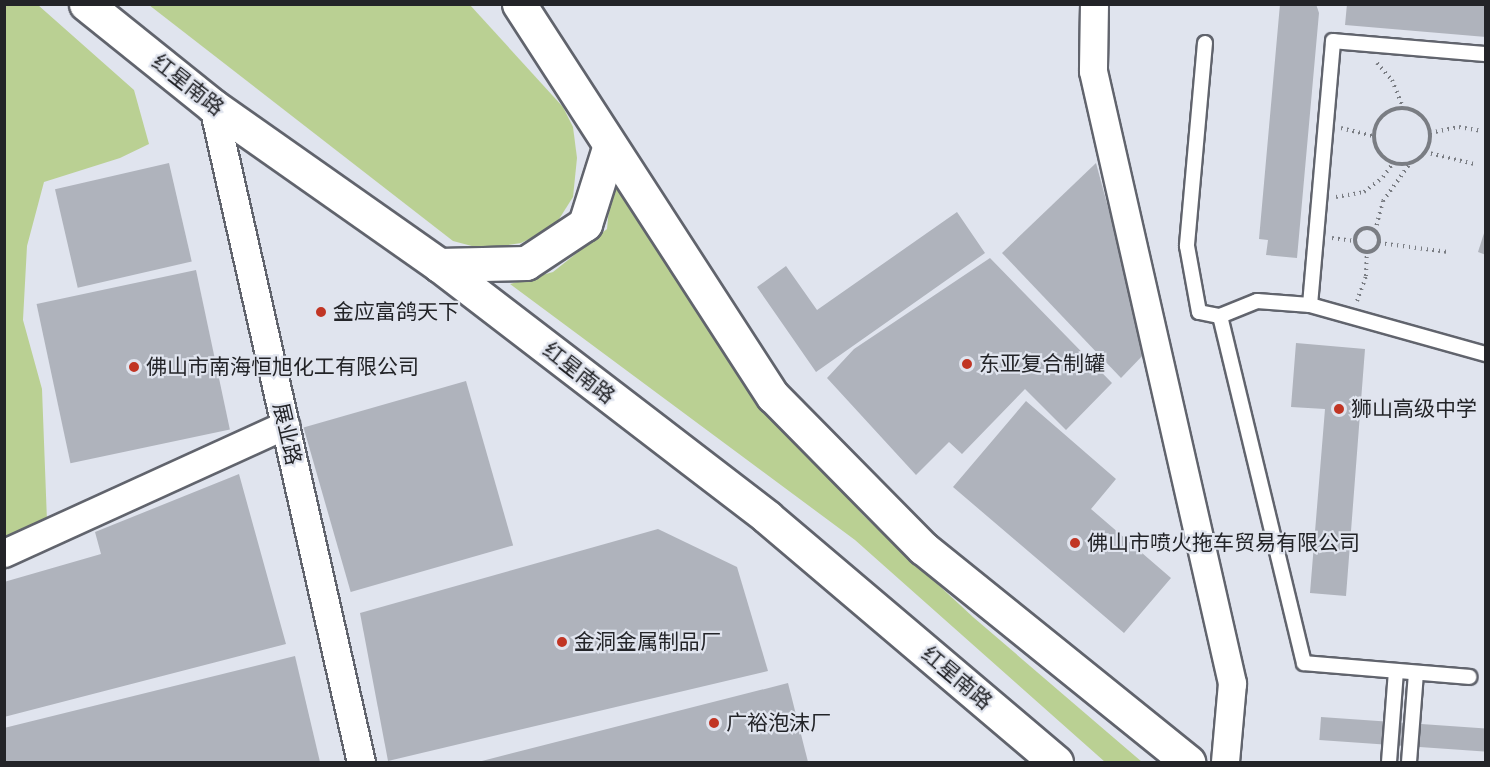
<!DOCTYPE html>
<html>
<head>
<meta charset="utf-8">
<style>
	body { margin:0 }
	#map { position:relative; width:1490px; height:767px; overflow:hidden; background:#e0e4ee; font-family:"PT Sans","Noto Sans SC",sans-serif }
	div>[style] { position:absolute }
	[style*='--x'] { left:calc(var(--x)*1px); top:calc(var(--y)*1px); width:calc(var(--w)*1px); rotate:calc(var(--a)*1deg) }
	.green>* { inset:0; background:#bad093 }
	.building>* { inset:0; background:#afb3bc; transform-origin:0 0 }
	.path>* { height:4px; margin-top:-2px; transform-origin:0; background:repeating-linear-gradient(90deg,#7a7d83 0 1.5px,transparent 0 6px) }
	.path>.ring { margin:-2px; padding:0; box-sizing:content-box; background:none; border:4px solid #7a7d83; border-radius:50% }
	.roads { filter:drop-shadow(2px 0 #61646d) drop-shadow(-2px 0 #61646d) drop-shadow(0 2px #61646d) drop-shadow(0 -2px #61646d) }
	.service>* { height:14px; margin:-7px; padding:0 7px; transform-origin:7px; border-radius:7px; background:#fff }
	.minor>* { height:27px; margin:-13.5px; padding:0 13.5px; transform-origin:13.5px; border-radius:13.5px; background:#fff }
	.secondary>* { height:33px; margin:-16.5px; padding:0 16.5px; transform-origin:16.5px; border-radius:16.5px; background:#fff }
	.dots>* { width:16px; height:16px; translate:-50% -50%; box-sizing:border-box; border:3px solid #e0e4ee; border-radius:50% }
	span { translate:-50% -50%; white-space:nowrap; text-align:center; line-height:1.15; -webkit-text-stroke:4.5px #e0e4ee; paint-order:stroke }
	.street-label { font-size:21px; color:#232428 }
	.poi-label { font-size:21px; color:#232428 }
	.left { translate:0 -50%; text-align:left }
	.frame { position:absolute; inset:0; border:6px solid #232428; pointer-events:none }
</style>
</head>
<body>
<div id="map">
	<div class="green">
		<i style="clip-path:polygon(5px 5px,38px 5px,134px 90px,149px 144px,120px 158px,44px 182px,27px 246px,23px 320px,42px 389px,47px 521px,5px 537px)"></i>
		<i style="clip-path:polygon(149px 5px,470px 5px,563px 107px,573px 127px,577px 158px,573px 197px,554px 227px,521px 243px,483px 249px,453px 241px)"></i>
		<i style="clip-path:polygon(612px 175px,698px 314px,752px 390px,864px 516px,973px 617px,1142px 762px,1105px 762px,855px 540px,510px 284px,553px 272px,607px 229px)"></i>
	</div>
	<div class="building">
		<i style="clip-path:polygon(1280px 4px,1316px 4px,1319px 13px,1297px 258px,1266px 255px,1268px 240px,1259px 239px)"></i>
		<i style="clip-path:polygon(1347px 4px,1486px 4px,1486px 37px,1345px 25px)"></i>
		<i style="left:169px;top:163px;width:101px;height:117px;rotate:77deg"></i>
		<i style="clip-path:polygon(1096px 163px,1147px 351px,1121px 378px,1002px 253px)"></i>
		<i style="clip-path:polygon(957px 212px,985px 253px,816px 372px,757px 287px,786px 266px,817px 310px)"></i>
		<i style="clip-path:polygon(1485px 230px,1486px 230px,1486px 255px,1478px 252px)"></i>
		<i style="clip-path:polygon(990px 258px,1112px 383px,1066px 430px,1025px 389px,962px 454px,949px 442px,916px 475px,827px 378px,854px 349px)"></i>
		<i style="left:196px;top:270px;width:163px;height:163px;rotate:78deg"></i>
		<i style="clip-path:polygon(1296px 343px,1365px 349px,1346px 596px,1310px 593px,1325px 409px,1291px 407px)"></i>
		<i style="left:466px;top:381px;width:171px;height:169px;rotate:74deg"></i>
		<i style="clip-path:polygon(1026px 401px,1116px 479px,1091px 509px,1171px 578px,1124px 633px,953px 487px)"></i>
		<i style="clip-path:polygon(239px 474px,286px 644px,4px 717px,4px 582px,101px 554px,95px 532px)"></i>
		<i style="clip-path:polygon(658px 529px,737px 567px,768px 671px,388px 761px,360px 613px)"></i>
		<i style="clip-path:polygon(295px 656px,320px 762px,4px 762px,4px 728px)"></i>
		<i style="clip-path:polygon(788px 683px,808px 762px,478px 762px)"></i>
		<i style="left:1321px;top:717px;width:165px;height:23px;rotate:4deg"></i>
	</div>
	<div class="path">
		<i style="--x:1377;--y:63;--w:23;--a:49"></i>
		<i style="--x:1392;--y:80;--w:29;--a:68"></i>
		<i class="ring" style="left:1374px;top:108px;width:52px;height:52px"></i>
		<i style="--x:1341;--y:128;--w:34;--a:14"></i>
		<i style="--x:1430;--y:133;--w:30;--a:-12"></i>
		<i style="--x:1459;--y:127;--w:23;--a:10"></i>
		<i style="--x:1425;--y:152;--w:50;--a:13.8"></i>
		<i style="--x:1336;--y:197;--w:28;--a:-10"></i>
		<i style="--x:1364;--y:192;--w:24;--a:-38"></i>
		<i style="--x:1383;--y:177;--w:19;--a:-54"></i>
		<i class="ring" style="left:1355px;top:228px;width:20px;height:20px"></i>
		<i style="--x:1375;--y:231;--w:31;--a:-75"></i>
		<i style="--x:1383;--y:201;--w:48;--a:-54.3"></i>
		<i style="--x:1332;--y:238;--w:22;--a:8"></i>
		<i style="--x:1379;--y:243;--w:70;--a:7.4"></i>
		<i style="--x:1357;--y:301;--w:27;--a:-70"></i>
		<i style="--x:1366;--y:276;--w:24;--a:-88"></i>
	</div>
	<div class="roads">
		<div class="service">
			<i style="--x:1205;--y:43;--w:204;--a:95.1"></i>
			<i style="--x:1187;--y:246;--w:67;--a:79.7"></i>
			<i style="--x:1199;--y:312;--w:21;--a:11"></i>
			<i style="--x:1220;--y:316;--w:40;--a:-22"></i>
			<i style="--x:1257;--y:301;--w:53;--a:4.3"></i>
			<i style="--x:1310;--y:305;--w:183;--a:15.6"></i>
			<i style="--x:1310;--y:305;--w:265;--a:-85"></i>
			<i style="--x:1333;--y:41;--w:154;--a:4.9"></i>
			<i style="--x:1220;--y:316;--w:357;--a:76.4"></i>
			<i style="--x:1304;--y:663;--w:166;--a:4.8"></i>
			<i style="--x:1389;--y:762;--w:91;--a:-85.6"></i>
			<i style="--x:1409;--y:762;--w:89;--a:-85.5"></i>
		</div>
		<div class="minor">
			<i style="--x:1094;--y:4;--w:67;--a:90.9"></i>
			<i style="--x:1093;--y:71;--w:628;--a:77.2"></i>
			<i style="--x:1232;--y:683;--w:79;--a:95.1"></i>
			<i style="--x:213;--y:106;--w:672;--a:77.29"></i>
			<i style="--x:4;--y:553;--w:309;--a:-24.5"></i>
		</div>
		<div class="secondary">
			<i style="--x:86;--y:4;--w:163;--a:38.8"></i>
			<i style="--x:213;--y:106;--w:276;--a:35.1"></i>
			<i style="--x:439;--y:265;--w:414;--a:37.5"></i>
			<i style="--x:767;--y:517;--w:379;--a:40.3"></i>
			<i style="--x:519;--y:4;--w:467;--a:57.1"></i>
			<i style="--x:773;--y:396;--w:214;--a:45.4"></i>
			<i style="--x:923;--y:548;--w:341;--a:38.9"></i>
			<i style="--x:439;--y:265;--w:87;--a:-1.3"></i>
			<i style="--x:526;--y:263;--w:71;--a:-33.5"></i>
			<i style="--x:585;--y:224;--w:80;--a:-72.5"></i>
		</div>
	</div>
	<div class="dots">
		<i style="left:321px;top:312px;background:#c13524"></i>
		<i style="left:967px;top:364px;background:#c13524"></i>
		<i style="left:134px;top:367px;background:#c13524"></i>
		<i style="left:1339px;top:409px;background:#c13524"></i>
		<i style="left:1075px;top:543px;background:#c13524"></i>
		<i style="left:562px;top:642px;background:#c13524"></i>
		<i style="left:714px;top:723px;background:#c13524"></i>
	</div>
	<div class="street-label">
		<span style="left:188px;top:85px;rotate:38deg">红星南路</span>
		<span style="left:579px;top:373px;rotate:38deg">红星南路</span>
		<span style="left:287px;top:434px;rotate:77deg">展业路</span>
		<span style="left:957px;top:678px;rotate:40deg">红星南路</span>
	</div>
	<div class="poi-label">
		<span class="left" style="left:333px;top:312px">金应富鸽天下</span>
		<span class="left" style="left:979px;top:364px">东亚复合制罐</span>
		<span class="left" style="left:146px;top:367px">佛山市南海恒旭化工有限公司</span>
		<span class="left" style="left:1351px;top:409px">狮山高级中学</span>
		<span class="left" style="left:1087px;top:543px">佛山市喷火拖车贸易有限公司</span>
		<span class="left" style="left:574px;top:642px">金洞金属制品厂</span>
		<span class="left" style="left:726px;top:723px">广裕泡沫厂</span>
	</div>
	<div class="frame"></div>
</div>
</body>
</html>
